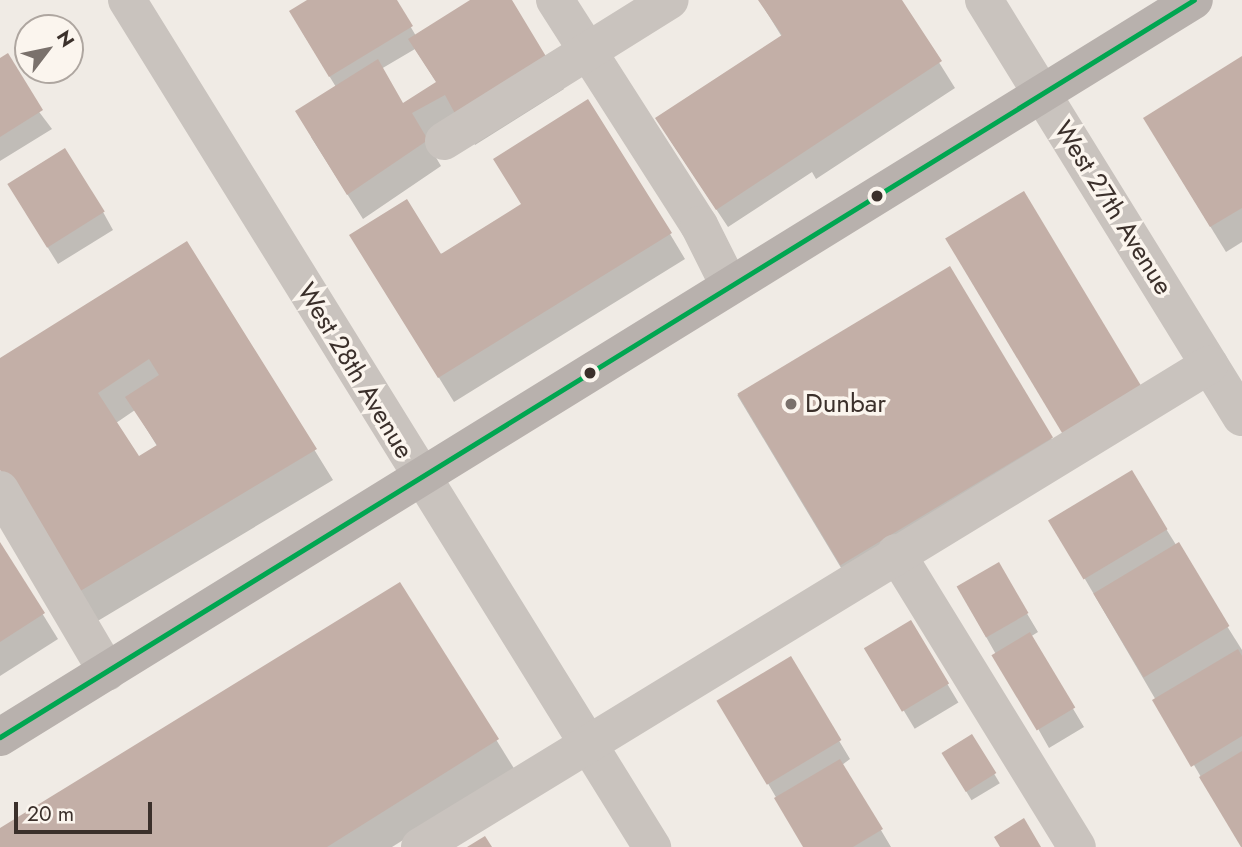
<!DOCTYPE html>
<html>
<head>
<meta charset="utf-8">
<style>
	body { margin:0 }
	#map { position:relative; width:1242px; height:847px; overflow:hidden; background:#f0ebe5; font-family:Jost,sans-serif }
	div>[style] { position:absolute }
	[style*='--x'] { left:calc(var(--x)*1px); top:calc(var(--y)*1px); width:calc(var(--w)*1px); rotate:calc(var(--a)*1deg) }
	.shadow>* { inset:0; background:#0003; transform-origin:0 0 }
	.building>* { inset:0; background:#c3afa7; transform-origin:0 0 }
	.minor>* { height:38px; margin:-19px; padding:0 19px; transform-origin:19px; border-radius:19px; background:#c9c3be }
	.major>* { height:38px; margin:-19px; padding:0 19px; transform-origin:19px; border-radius:19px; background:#b8b1ad }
	.bus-1>* { height:5px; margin:-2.5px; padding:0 2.5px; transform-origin:2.5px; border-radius:2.5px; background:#00a651 }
	.dots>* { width:19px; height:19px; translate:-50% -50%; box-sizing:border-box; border:4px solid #fbf5ee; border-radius:50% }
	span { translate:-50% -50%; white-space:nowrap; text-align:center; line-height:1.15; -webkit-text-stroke:7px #fbf5ee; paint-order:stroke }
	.street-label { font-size:26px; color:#3b302b }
	.poi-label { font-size:26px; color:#3b302b }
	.left { translate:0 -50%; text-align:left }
	.north { position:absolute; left:14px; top:14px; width:70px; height:70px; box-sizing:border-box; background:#fbf5ee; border:2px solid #aea6a0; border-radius:50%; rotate:58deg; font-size:19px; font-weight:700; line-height:28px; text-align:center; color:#3b302b }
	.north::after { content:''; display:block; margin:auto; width:24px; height:32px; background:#7a716c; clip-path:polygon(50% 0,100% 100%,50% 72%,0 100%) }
	.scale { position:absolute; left:14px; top:802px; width:138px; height:32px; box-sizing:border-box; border:4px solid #3b302b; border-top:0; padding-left:9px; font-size:21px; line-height:24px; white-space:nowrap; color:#3b302b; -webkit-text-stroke:5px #fbf5ee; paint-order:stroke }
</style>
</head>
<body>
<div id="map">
	<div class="shadow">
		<i style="clip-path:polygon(evenodd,310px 0,395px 0,416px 36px,474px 0,510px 0,564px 89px,475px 145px,460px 120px,425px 139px,441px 166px,363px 219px,311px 137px,336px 87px,301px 30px,310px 0,415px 49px,437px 83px,403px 105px,381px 69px,415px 49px)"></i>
		<i style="clip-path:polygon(759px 0,900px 0,955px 88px,816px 179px,812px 172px,728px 227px,668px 137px,782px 37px)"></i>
		<i style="clip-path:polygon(1242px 58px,1242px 242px,1226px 252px,1159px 143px)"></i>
		<i style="clip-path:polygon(0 60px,52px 129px,0 161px)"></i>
		<i style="clip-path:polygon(20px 203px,103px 212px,113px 230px,58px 264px)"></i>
		<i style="clip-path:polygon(670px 234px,685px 259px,454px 402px,366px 260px)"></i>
		<i style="clip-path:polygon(evenodd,187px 244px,333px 480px,96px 622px,0 469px,0 361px,187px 244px,135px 410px,157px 446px,139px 459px,116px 423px,135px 410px)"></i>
		<i style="left:949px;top:268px;width:227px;height:247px;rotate:59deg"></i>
		<i style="clip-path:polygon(1131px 473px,1242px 650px,1242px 847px,1051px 521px)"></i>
		<i style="clip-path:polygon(0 545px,58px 639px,0 676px)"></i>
		<i style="clip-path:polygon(998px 565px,1038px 632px,1030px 637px,1084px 727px,1049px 748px,959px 589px)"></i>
		<i style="clip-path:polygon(400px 585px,515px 770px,392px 847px,0 847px,0 831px)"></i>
		<i style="left:910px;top:622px;width:94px;height:51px;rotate:59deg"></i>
		<i style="clip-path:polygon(790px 659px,850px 759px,842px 765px,891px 847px,805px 847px,720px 701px)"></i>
		<i style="left:972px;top:737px;width:54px;height:33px;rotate:59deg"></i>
	</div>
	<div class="building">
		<i style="clip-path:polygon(307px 0,397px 0,413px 26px,329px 77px,289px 11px)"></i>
		<i style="clip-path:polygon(470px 0,512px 0,550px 63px,459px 121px,445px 95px,412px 113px,428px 140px,347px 195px,295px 111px,378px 59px,403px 103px,436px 82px,408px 39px)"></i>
		<i style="clip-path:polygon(758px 0,902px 0,942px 61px,716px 210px,655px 118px,782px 35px)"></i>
		<i style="clip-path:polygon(8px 53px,43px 110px,0 137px,0 58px)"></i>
		<i style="clip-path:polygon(1242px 56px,1242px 208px,1210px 227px,1143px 118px)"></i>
		<i style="clip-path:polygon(588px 99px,672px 233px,438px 378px,349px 235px,407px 199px,441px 254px,521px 204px,493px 159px)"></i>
		<i style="left:65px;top:148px;width:75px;height:68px;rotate:58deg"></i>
		<i style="left:1024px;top:191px;width:232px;height:92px;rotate:59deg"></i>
		<i style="clip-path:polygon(evenodd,187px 241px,317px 449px,77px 593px,0 470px,0 358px,187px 241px,149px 359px,159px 375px,125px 397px,157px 445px,139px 456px,98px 393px,149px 359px)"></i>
		<i style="left:950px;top:266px;width:200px;height:248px;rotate:59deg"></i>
		<i style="left:1132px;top:470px;width:69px;height:98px;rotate:59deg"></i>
		<i style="clip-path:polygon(0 542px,45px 613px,0 642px)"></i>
		<i style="left:1179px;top:542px;width:98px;height:100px;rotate:59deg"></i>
		<i style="left:999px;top:562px;width:59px;height:49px;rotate:60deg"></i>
		<i style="clip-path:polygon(400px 582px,499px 739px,327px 847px,0 847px,0 828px)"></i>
		<i style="left:911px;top:620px;width:74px;height:55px;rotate:59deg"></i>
		<i style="left:1030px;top:632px;width:88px;height:45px;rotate:59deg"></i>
		<i style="clip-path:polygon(1238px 649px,1242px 656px,1242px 736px,1191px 767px,1152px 700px)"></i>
		<i style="left:791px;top:656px;width:98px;height:87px;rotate:59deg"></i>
		<i style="left:972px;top:734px;width:46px;height:36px;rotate:58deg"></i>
		<i style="clip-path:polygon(1242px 751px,1242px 847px,1241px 847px,1199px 777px)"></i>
		<i style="clip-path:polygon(840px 759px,883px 829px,853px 847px,803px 847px,774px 798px)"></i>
		<i style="clip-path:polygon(1024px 818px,1041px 847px,1000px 847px,994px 837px)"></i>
		<i style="clip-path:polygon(485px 836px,492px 847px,467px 847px)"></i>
	</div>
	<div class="minor">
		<i style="--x:127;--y:0;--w:997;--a:58.21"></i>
		<i style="--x:555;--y:0;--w:267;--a:57.4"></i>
		<i style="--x:699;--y:225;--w:67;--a:63.4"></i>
		<i style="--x:984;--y:0;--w:490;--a:58.3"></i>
		<i style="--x:444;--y:141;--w:266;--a:-32"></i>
		<i style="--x:0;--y:490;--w:211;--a:59.5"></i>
		<i style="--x:896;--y:553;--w:345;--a:58.4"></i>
		<i style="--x:420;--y:847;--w:925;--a:-31.42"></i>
	</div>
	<div class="major">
		<i style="--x:0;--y:737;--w:1403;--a:-31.69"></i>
	</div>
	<div class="bus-1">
		<i style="--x:0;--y:737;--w:1403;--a:-31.69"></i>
	</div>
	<div class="dots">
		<i style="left:877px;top:196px;background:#3b302b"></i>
		<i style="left:590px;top:373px;background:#3b302b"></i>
		<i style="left:791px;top:404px;background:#7a716c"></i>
	</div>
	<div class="street-label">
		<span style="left:1113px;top:208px;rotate:58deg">West 27th Avenue</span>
		<span style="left:355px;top:371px;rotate:59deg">West 28th Avenue</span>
	</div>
	<div class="poi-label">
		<span class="left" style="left:805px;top:404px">Dunbar</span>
	</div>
	<div class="north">N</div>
	<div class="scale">20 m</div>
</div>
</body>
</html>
